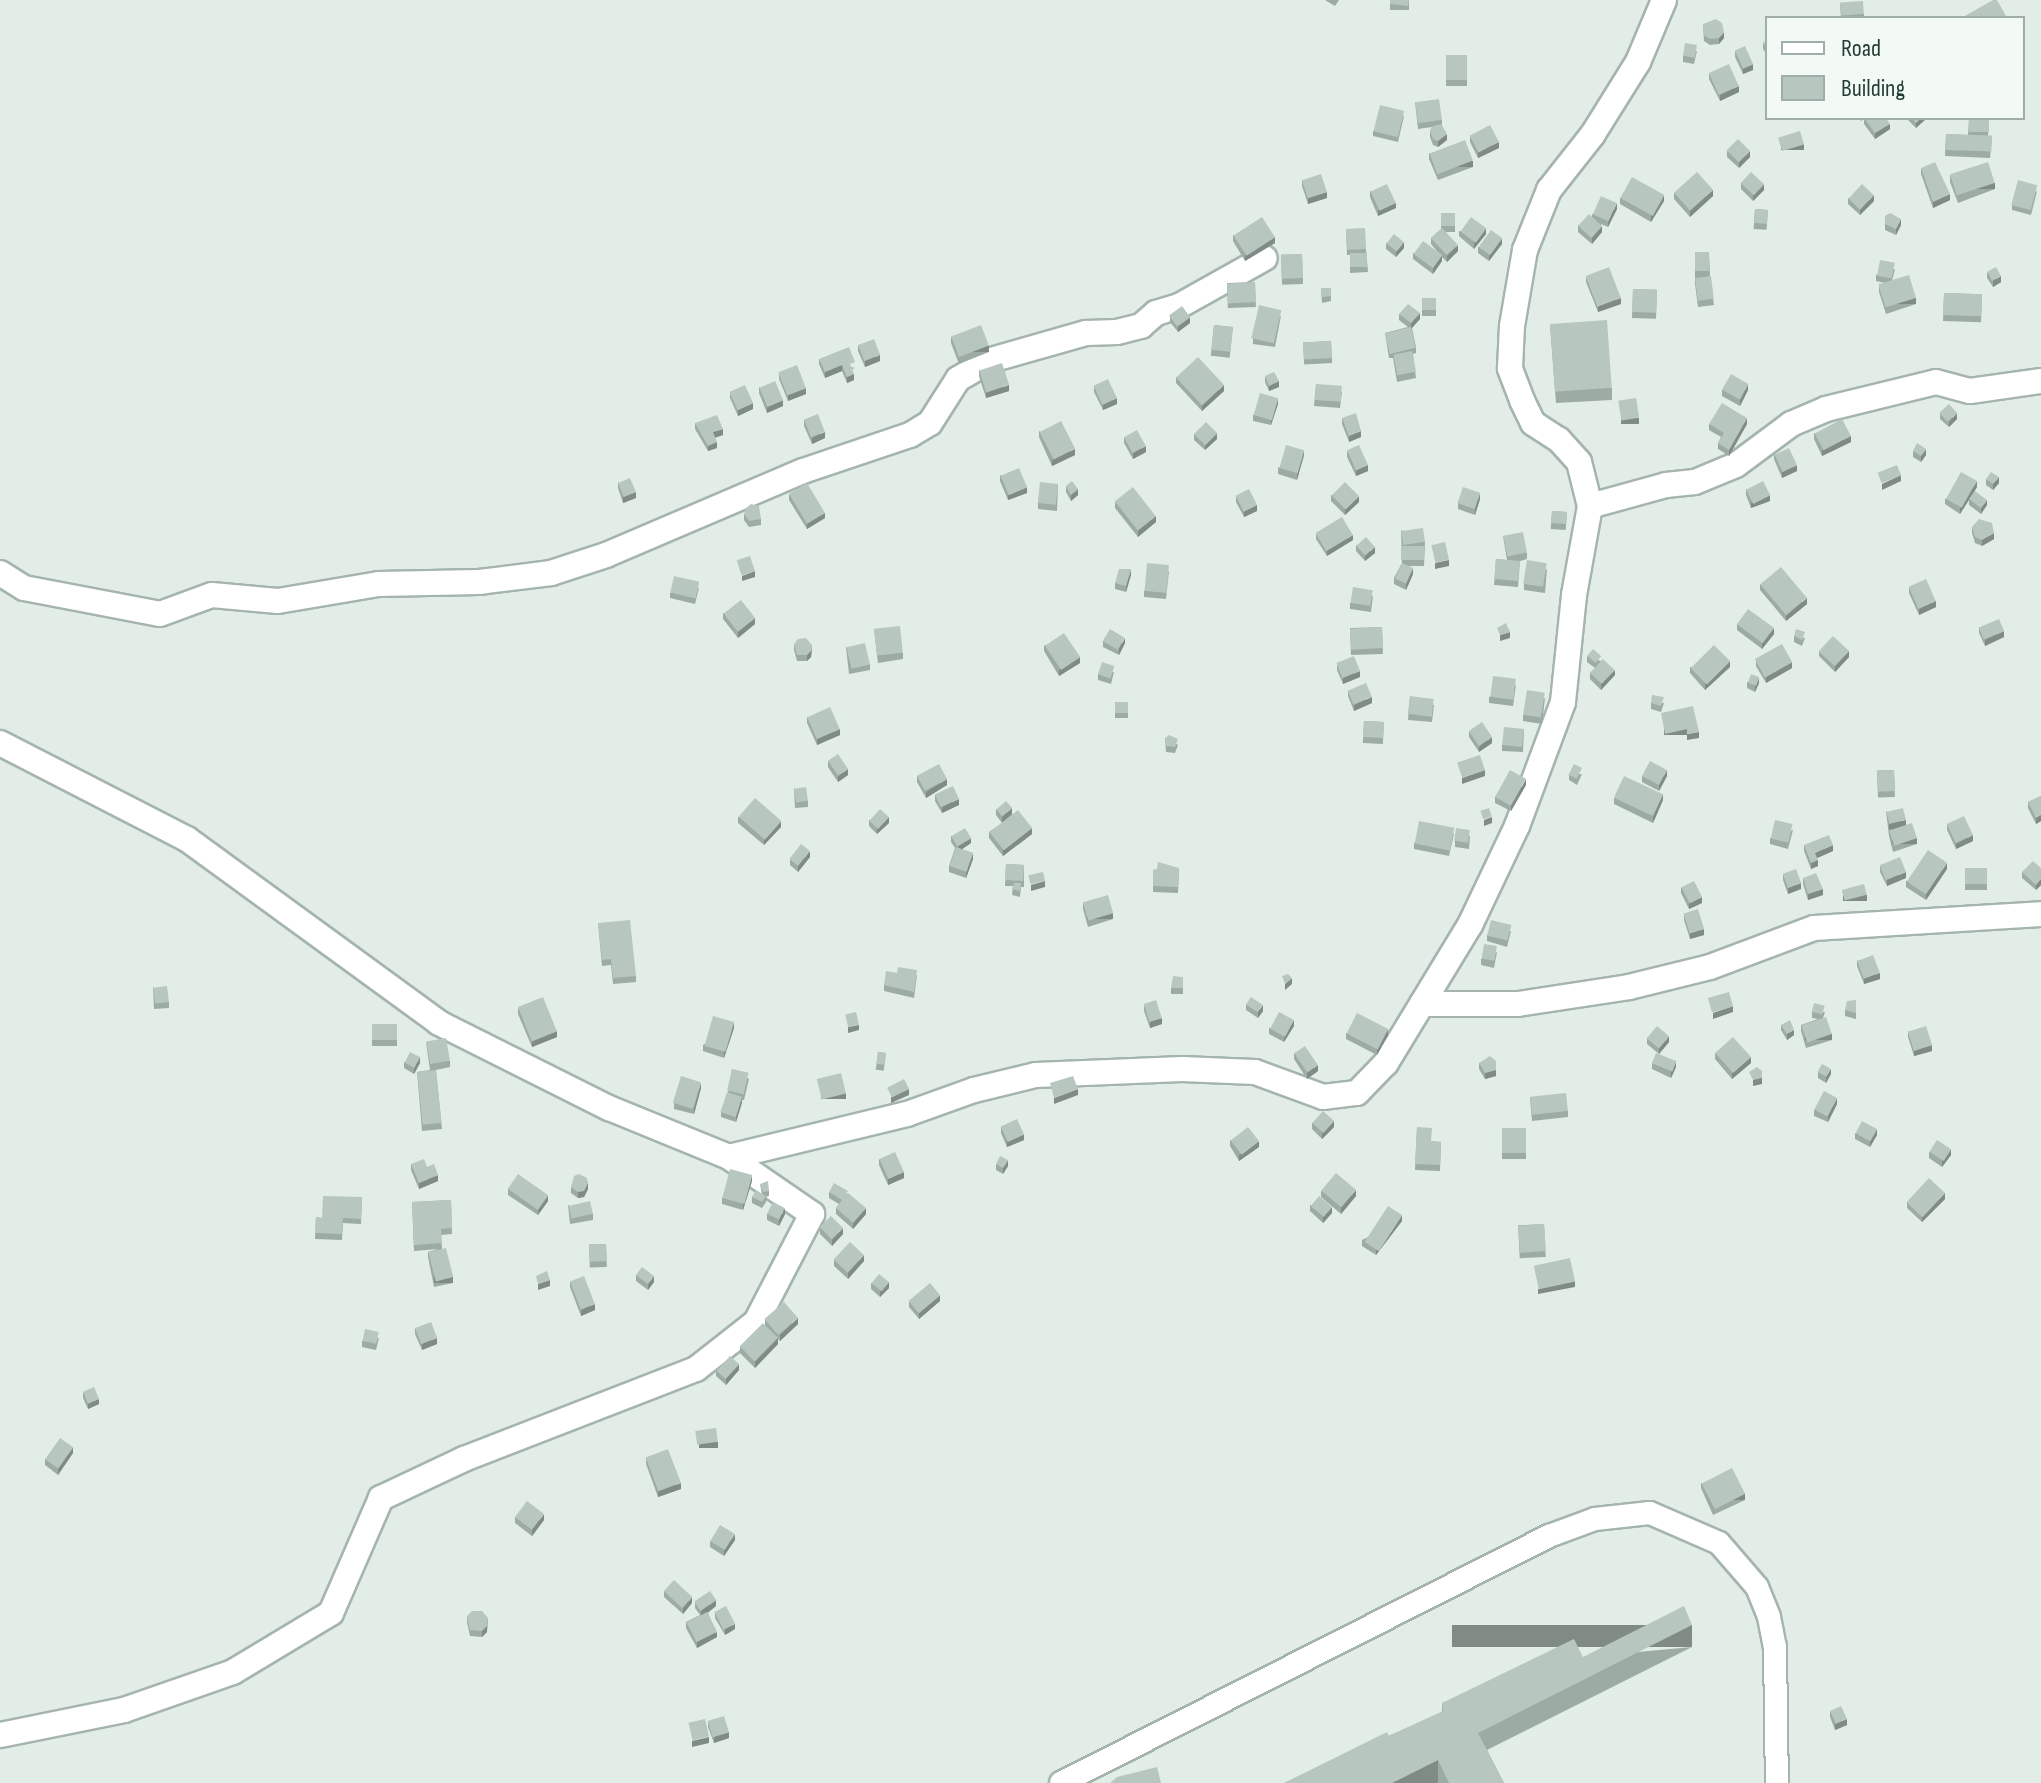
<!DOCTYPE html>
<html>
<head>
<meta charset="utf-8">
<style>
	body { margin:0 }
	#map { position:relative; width:2041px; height:1783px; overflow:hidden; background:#e2ede7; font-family:"Sofia Sans Condensed",sans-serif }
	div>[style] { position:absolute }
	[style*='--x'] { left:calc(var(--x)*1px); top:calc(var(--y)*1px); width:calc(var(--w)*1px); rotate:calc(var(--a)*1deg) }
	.roads { filter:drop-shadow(2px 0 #a5b5ae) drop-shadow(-2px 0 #a5b5ae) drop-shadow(0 2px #a5b5ae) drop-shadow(0 -2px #a5b5ae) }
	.service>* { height:22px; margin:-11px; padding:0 11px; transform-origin:11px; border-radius:11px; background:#fff }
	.minor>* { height:24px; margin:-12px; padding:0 12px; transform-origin:12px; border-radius:12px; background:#fff }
	.wall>* { inset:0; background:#9daba5; transform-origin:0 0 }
	.shaded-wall>* { inset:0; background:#808b86; transform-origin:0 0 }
	.building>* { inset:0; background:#b7c7c0; transform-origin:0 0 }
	span { translate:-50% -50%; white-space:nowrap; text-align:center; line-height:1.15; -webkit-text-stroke:7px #f3f9f5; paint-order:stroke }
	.legend { position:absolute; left:1765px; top:16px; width:260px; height:104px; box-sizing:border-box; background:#f3f9f5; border:2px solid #9faea8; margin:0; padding:10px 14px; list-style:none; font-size:24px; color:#223e34 }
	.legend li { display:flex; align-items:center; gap:16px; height:40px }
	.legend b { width:40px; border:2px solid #9faea8 }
</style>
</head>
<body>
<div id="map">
	<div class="roads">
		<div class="service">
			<i style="--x:1061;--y:1783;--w:547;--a:-26.85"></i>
			<i style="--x:1549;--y:1536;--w:49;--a:-20.3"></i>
			<i style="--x:1595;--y:1519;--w:55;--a:-6.2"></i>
			<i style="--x:1650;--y:1513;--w:75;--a:23.5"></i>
			<i style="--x:1719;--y:1543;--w:58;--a:49.2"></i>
			<i style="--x:1757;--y:1587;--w:32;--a:68"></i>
			<i style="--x:1769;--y:1617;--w:31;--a:79"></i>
			<i style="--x:1775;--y:1647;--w:136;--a:89.2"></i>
		</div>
		<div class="minor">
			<i style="--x:1590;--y:506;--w:79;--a:-15.4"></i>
			<i style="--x:1666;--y:485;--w:29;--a:-6"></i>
			<i style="--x:1695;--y:482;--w:44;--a:-22.5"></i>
			<i style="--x:1736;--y:465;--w:69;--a:-36.7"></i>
			<i style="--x:1791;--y:424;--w:38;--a:-23"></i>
			<i style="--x:1826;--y:409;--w:113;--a:-13.8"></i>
			<i style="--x:1936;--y:382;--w:35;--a:15"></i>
			<i style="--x:1970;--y:391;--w:72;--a:-8"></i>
			<i style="--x:0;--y:573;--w:28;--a:32"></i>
			<i style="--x:24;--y:588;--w:138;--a:10.8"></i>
			<i style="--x:160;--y:614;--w:55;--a:-20.1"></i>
			<i style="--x:212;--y:595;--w:66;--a:5.2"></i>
			<i style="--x:278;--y:601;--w:102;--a:-9.6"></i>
			<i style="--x:379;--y:584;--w:100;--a:-1.1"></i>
			<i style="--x:479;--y:582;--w:73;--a:-7.1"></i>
			<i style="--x:551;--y:573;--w:58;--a:-18.1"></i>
			<i style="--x:606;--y:555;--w:214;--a:-23.1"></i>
			<i style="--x:803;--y:471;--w:113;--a:-18.6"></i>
			<i style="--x:910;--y:435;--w:23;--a:-31"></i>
			<i style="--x:930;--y:423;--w:52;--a:-57.5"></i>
			<i style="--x:958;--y:379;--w:38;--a:-30"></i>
			<i style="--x:991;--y:360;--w:99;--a:-15.9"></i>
			<i style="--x:1086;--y:333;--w:31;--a:-2"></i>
			<i style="--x:1117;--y:332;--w:25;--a:-14"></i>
			<i style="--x:1141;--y:326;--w:20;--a:-41"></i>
			<i style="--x:1156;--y:313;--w:24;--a:-17"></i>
			<i style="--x:1179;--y:306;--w:98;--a:-29.2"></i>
			<i style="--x:0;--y:743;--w:210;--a:27.2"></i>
			<i style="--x:187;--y:839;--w:312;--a:36.1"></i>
			<i style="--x:439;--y:1023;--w:190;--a:26.6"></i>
			<i style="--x:609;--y:1108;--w:130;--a:22.2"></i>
			<i style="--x:729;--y:1157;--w:101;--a:34.5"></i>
			<i style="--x:812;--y:1214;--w:122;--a:117.4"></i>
			<i style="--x:756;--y:1322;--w:76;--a:141.9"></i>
			<i style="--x:696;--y:1369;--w:249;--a:158.8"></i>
			<i style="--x:464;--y:1459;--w:92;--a:154.8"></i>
			<i style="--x:381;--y:1498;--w:125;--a:113.5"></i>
			<i style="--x:331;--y:1613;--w:114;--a:149"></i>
			<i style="--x:233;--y:1672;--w:115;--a:160.8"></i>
			<i style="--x:124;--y:1710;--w:126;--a:168.6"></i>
			<i style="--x:1422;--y:1004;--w:96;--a:0"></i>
			<i style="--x:1518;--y:1004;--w:112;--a:-8.7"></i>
			<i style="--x:1629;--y:987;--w:83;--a:-13.9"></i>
			<i style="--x:1710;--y:967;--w:111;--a:-20.6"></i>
			<i style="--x:1814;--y:928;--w:227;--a:-3.5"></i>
			<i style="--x:729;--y:1157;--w:183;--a:-13.6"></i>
			<i style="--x:907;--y:1114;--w:71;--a:-19.7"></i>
			<i style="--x:974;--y:1090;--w:64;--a:-13.6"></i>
			<i style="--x:1036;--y:1075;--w:146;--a:-2.4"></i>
			<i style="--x:1182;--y:1069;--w:73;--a:2.4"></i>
			<i style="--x:1255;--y:1072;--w:72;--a:20.2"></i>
			<i style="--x:1323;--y:1097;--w:34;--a:-7"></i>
			<i style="--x:1357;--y:1093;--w:42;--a:-46"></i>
			<i style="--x:1386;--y:1063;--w:162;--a:-58.7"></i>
			<i style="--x:1470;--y:925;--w:110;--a:-64.6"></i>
			<i style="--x:1517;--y:826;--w:132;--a:-69.6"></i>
			<i style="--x:1563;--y:702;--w:108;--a:-84.1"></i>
			<i style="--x:1574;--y:595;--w:90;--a:-79.8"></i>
			<i style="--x:1590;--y:506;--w:45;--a:-104"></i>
			<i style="--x:1579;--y:462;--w:30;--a:-132"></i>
			<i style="--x:1559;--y:440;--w:31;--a:-147"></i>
			<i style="--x:1533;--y:423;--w:25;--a:-116"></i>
			<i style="--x:1522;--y:400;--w:34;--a:-111"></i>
			<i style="--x:1510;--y:368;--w:42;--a:-87.3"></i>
			<i style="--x:1512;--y:326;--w:77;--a:-80.3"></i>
			<i style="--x:1525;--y:250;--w:65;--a:-68.2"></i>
			<i style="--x:1549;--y:190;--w:71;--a:-51.8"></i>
			<i style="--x:1593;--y:134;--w:85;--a:-58"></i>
			<i style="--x:1638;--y:62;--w:67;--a:-67.2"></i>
		</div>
	</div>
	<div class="wall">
		<i style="clip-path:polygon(1325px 0,1339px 0,1335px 6px)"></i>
		<i style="left:1390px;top:0;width:19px;height:10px"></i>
		<i style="clip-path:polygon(1840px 4px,1864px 14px,1864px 18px,1841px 18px)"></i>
		<i style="clip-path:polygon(1703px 24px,1724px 38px,1719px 44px,1710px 45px,1704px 41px)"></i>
		<i style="clip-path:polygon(1767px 40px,1767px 55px,1763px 49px,1763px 43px)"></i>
		<i style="clip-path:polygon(1697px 51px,1694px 64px,1683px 62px,1683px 56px)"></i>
		<i style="clip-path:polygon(1735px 51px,1753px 70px,1743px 74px,1735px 57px)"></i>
		<i style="left:1446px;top:55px;width:21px;height:31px"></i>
		<i style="clip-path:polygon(1709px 73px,1739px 92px,1720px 101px,1709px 79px)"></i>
		<i style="clip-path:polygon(1415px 102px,1442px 120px,1442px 126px,1447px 140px,1438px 147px,1433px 145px,1430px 137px,1430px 131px,1432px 127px,1418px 129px)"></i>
		<i style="clip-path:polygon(1404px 116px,1398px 142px,1373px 136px,1373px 131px)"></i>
		<i style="clip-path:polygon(1859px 118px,1886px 118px,1890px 129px,1875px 139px,1864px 124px,1864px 119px,1861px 121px)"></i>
		<i style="clip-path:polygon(1906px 118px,1927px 118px,1916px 128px)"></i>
		<i style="clip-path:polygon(1969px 118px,1989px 118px,1988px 136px,1992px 136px,1990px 158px,1945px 156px,1946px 134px,1968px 135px)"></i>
		<i style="clip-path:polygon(1470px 136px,1499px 148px,1478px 158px,1470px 142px)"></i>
		<i style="clip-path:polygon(1727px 151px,1750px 157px,1739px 168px,1727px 157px)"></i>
		<i style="clip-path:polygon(1429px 153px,1473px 167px,1438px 180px,1429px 159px)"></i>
		<i style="clip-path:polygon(1921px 168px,1950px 200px,1933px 208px,1921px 174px)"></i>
		<i style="clip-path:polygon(1950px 176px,1995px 189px,1958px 203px,1950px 182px)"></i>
		<i style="clip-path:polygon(1302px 180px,1327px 198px,1308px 204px,1302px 186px)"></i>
		<i style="clip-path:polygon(1741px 183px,1764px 190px,1753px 201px,1741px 189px)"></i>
		<i style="clip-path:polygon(1370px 191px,1396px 208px,1378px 216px,1370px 197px)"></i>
		<i style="clip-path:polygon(2037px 191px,2031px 215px,2012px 210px,2012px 205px)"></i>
		<i style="clip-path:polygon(1674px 193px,1713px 196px,1690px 217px,1674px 199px)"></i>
		<i style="clip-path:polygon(1620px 198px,1664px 201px,1651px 222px,1620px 204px)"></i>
		<i style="clip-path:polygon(1848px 198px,1874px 201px,1860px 215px,1848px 204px)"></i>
		<i style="clip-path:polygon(1617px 209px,1608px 227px,1601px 224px,1602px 232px,1592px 244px,1578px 232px,1578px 226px,1592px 217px,1592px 214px)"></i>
		<i style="left:1755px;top:209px;width:13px;height:20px;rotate:4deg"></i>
		<i style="clip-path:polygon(1441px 213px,1455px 213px,1455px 232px,1446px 232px,1458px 251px,1447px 262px,1442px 257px,1442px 261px,1433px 274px,1413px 259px,1413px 253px,1437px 251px,1431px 244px,1431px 238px,1441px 229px)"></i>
		<i style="clip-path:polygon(1885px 216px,1901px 225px,1896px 235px,1885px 230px)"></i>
		<i style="clip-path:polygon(1346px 229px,1366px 249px,1368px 272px,1350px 273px,1350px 255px,1347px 255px)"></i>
		<i style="clip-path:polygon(1459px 231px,1486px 234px,1474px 249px,1459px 236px)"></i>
		<i style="clip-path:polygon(1233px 235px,1275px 243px,1245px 261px,1233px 241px)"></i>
		<i style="clip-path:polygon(1386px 243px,1404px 248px,1396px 257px,1386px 249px)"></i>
		<i style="clip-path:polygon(1502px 244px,1489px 261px,1478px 253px,1478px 247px)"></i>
		<i style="clip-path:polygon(1695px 252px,1709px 252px,1710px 276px,1714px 305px,1698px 307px,1695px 284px)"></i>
		<i style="left:1302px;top:254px;width:30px;height:21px;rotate:88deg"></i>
		<i style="clip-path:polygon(1895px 269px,1892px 281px,1916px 304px,1886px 314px,1879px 292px,1879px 286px,1885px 283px,1876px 281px,1876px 275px)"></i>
		<i style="clip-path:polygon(1987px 272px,2001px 282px,1993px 287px,1987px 278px)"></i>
		<i style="clip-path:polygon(1586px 276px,1621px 304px,1598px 312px,1586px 282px)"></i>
		<i style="left:1255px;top:282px;width:25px;height:28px;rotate:88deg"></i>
		<i style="clip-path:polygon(1321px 288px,1331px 288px,1331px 301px,1322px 303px)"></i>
		<i style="left:1633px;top:289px;width:24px;height:29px;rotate:2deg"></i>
		<i style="left:1944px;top:293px;width:38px;height:28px;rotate:2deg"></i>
		<i style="left:1422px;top:298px;width:14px;height:18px"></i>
		<i style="clip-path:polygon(1399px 314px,1420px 319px,1412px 328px,1416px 347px,1416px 353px,1413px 354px,1416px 378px,1397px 382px,1393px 358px,1389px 358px,1385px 333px,1408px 327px,1399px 320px)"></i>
		<i style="clip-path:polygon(1170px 316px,1190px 323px,1178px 332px,1170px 322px)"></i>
		<i style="clip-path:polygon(1281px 316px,1275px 347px,1253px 344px,1253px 338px)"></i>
		<i style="left:1214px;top:325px;width:19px;height:31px;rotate:6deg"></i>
		<i style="clip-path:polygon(1550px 325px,1612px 388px,1612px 400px,1556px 403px)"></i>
		<i style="clip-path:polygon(951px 337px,989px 352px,959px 364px,951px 343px)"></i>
		<i style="left:1331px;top:341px;width:22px;height:28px;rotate:87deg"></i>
		<i style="clip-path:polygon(858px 345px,880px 361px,865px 367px,858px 351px)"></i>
		<i style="clip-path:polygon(819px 359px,855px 368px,852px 369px,854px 380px,847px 383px,842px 371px,825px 378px,819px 364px)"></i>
		<i style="clip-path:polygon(979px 370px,1009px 391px,986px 398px,979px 376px)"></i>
		<i style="clip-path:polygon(779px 373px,806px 394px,788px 401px,779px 379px)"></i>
		<i style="clip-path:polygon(1265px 376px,1279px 387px,1269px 391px,1265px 382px)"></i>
		<i style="clip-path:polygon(1176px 377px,1224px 391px,1202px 411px,1176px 383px)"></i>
		<i style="clip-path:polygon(1316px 384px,1342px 392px,1340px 408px,1314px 406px)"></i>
		<i style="clip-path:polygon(1094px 386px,1117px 404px,1103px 410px,1094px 392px)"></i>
		<i style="clip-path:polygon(759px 387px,783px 406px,767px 413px,759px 393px)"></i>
		<i style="clip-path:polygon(1722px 390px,1748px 390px,1740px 406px,1722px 396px)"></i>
		<i style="clip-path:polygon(730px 392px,753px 409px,738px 416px,730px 398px)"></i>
		<i style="clip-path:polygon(1278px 404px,1271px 425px,1253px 421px,1253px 415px)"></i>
		<i style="clip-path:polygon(1940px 413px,1957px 419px,1949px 427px,1940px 419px)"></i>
		<i style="clip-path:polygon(1342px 418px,1361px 437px,1349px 442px,1342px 424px)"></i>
		<i style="clip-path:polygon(804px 420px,825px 438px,812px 444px,804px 426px)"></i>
		<i style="clip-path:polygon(695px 423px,723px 435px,715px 438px,717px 448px,708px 451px,695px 429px)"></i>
		<i style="clip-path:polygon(1709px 424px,1747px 424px,1729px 456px,1718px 449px,1718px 443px,1721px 437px,1709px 430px)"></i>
		<i style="clip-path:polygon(1039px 431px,1075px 455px,1052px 466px,1039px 437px)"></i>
		<i style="clip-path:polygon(1814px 433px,1851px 442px,1822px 456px,1814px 439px)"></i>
		<i style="clip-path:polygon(1194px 434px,1217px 439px,1205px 450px,1194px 440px)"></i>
		<i style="clip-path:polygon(1124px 437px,1146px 452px,1133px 459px,1124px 443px)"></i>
		<i style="clip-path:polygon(1347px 451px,1368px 471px,1356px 476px,1347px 457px)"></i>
		<i style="clip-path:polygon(1913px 451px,1926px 455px,1921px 462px,1913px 457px)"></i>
		<i style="clip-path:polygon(1774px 454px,1797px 471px,1782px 478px,1774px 459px)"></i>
		<i style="clip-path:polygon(1304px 455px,1297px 480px,1278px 474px,1278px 468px)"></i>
		<i style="clip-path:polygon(1000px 475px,1027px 493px,1008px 500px,1000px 481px)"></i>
		<i style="clip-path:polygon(1986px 479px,1999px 483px,1993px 490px,1986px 485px)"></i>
		<i style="clip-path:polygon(618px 482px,636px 498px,623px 503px,618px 488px)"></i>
		<i style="clip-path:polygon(1058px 484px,1057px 511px,1038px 509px,1038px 503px)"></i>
		<i style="clip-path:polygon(1066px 486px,1078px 495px,1071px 501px,1066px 492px)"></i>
		<i style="clip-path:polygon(1977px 487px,1960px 514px,1945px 504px,1945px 499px)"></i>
		<i style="clip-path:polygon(1746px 489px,1770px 501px,1751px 508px,1746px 495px)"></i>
		<i style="clip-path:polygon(789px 494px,825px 518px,807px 529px,789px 500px)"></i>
		<i style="clip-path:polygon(1331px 495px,1359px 502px,1345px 515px,1331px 501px)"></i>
		<i style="clip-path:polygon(1236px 496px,1257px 511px,1244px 517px,1236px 502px)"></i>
		<i style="clip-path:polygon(1480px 499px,1475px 515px,1458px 509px,1458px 503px)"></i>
		<i style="clip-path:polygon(1969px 499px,1987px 505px,1981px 514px,1969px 505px)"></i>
		<i style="clip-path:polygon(1115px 502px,1156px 522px,1138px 537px,1115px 508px)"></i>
		<i style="left:1552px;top:511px;width:15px;height:18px;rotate:4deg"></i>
		<i style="clip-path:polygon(744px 514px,761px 519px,761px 525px,749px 527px,744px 520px)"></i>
		<i style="clip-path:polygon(1972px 527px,1994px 539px,1982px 546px,1975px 543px,1972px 533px)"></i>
		<i style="clip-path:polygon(1401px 530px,1425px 542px,1424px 566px,1409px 566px,1413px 574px,1406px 590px,1394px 584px,1394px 578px,1402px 563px)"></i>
		<i style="clip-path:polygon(1316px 533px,1353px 540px,1327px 556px,1316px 539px)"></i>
		<i style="clip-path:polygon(1503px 536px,1527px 553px,1527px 559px,1520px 561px,1518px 587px,1494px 585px,1496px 559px,1507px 560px)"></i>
		<i style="clip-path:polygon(1356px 545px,1375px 553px,1365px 561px,1356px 551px)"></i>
		<i style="clip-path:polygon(1547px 569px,1545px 593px,1524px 590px,1524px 584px)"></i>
		<i style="clip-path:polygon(1169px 571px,1166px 599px,1144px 597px,1144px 591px)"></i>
		<i style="clip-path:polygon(1131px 575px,1126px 592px,1115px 589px,1115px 583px)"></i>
		<i style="clip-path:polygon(1760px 584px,1807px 604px,1786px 621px,1760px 590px)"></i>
		<i style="clip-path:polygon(1909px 587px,1936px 607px,1919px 615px,1909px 593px)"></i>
		<i style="clip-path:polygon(699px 588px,695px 604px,670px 598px,670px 593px)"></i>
		<i style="clip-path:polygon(1373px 596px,1371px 612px,1350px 609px,1350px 603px)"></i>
		<i style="clip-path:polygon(723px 613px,755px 624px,738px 638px,723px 619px)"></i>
		<i style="clip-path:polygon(1737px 624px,1774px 634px,1762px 649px,1737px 630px)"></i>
		<i style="left:1382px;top:627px;width:27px;height:32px;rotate:88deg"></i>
		<i style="clip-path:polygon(1979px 627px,2004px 637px,1985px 646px,1979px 633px)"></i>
		<i style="clip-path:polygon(874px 629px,903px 653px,903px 659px,878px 663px)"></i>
		<i style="clip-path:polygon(1794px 636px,1805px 638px,1802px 646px,1794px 642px)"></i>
		<i style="clip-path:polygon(1103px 641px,1125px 643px,1119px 655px,1103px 647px)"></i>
		<i style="clip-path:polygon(794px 644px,812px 651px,811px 657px,807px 661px,797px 661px,794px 650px)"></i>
		<i style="clip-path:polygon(1044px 645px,1080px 663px,1059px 676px,1044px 651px)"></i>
		<i style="clip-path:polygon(846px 647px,870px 664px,870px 670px,849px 674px)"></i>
		<i style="clip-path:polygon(1819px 651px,1849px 657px,1835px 672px,1819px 656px)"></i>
		<i style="clip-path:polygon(1587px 656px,1601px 661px,1615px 675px,1601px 690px,1590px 679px,1590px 673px,1595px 668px,1587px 662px)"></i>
		<i style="clip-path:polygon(1756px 660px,1792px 668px,1766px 683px,1756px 666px)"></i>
		<i style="clip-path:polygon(1337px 664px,1360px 677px,1343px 684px,1337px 670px)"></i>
		<i style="clip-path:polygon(1690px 667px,1730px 667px,1705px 690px,1690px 673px)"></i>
		<i style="clip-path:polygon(1114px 672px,1111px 684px,1098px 680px,1098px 674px)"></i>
		<i style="clip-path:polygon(1747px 682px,1759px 683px,1755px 692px,1747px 688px)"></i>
		<i style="clip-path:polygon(1516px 685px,1513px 706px,1489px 703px,1489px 697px)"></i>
		<i style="clip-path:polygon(1348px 691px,1372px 703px,1354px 711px,1348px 696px)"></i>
		<i style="clip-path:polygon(1410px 696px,1434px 705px,1432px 722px,1408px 720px)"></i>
		<i style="clip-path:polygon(1545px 698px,1542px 724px,1523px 721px,1523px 715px)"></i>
		<i style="left:1115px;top:702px;width:13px;height:16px"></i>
		<i style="clip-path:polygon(1651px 703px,1664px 703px,1661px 712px,1651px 709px)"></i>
		<i style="clip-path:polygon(807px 717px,840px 735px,817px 745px,807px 723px)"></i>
		<i style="left:1364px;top:721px;width:20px;height:22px;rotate:3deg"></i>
		<i style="clip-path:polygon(1524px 729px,1523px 752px,1502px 751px,1502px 745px)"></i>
		<i style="clip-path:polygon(1469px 731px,1492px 743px,1479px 752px,1469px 737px)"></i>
		<i style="clip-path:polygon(1165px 738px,1178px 745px,1175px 753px,1166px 752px)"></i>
		<i style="clip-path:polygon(828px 761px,848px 775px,838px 782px,828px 767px)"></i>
		<i style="left:1894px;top:770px;width:27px;height:17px;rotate:88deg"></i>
		<i style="clip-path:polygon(1582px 774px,1577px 785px,1569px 780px,1569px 775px)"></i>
		<i style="clip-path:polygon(917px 776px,947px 785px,926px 798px,917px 782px)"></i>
		<i style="clip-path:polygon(1642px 776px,1667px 776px,1659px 791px,1642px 782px)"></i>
		<i style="clip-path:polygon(1526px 785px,1511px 811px,1495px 803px,1495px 797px)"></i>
		<i style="clip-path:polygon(794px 788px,808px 801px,808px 807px,795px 808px)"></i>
		<i style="clip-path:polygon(935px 795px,959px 805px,942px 813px,935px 801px)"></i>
		<i style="clip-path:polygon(2041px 796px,2041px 821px,2036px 824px,2028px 808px,2028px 802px)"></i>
		<i style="clip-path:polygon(1614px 798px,1663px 800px,1653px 823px,1614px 804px)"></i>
		<i style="clip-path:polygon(996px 809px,1012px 814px,1032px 834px,1003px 856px,989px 838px,989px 832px,1002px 823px,996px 815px)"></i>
		<i style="clip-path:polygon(1886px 811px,1906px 825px,1917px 844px,1893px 852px,1889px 836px)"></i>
		<i style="clip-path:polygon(738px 817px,781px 827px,764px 845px,738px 823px)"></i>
		<i style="clip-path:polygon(869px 820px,889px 823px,877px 834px,869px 826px)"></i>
		<i style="clip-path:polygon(1947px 824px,1973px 841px,1956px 849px,1947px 830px)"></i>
		<i style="clip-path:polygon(1793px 830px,1788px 849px,1770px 844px,1770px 838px)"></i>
		<i style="clip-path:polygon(1454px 834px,1449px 856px,1414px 849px,1414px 843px)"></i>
		<i style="clip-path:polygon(951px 836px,971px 843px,962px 849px,973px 859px,966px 878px,949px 872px,949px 866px,955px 848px,951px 842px)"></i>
		<i style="clip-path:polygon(1470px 836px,1469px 849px,1455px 847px,1455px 841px)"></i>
		<i style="clip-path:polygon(1804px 845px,1833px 851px,1817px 858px,1818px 866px,1811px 869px,1804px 851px)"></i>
		<i style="clip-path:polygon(810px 857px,798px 872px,790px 865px,790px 859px)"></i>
		<i style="clip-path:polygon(1006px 864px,1024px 865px,1024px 887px,1021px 887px,1020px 897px,1012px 895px,1013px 886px,1005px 886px)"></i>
		<i style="clip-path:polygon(1880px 866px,1906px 878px,1887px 886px,1880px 872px)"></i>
		<i style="clip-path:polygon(1179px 868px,1178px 893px,1153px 892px,1153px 870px)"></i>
		<i style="left:1965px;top:868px;width:22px;height:22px"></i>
		<i style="clip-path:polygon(2041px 868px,2041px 885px,2036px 890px,2022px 878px,2022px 872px)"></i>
		<i style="clip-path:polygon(1947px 869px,1926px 900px,1906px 887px,1906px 881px)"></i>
		<i style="clip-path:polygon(1783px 874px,1801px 889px,1788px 894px,1783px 880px)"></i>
		<i style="clip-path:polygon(1803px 878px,1823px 895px,1808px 900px,1803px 884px)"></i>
		<i style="clip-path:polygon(1681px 887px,1702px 903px,1689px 909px,1681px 893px)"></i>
		<i style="clip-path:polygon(1083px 903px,1113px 919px,1088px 927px,1083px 909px)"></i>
		<i style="clip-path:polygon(1684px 914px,1704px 935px,1690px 939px,1684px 920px)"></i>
		<i style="clip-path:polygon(598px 923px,636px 976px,636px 982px,613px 984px,611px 965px,602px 966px)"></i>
		<i style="clip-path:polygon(1511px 931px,1507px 947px,1487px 941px,1487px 935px)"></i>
		<i style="clip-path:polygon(1497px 952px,1494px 968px,1481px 965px,1481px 959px)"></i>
		<i style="clip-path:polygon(1857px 960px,1880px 979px,1864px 984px,1857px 966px)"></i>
		<i style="clip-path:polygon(917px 975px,914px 998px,884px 991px,884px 985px)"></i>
		<i style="clip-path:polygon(1183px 977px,1183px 994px,1171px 994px,1171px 988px)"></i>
		<i style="clip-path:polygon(153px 987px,169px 1002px,169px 1008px,154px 1009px)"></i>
		<i style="clip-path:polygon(1856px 1000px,1856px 1019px,1845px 1016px,1845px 1010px)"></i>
		<i style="clip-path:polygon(1246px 1004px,1263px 1011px,1258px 1018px,1246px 1010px)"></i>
		<i style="clip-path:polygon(1144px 1005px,1162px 1024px,1150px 1028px,1144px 1011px)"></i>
		<i style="clip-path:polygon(518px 1008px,557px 1037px,532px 1047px,518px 1014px)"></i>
		<i style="clip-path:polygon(1812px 1012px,1825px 1012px,1823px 1018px,1832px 1040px,1806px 1048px,1801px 1031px,1801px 1025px,1818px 1019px,1812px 1018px)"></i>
		<i style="left:372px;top:1024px;width:25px;height:22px"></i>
		<i style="clip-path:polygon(1781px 1025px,1794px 1035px,1787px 1040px,1781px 1030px)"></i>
		<i style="clip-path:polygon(1294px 1026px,1284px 1042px,1269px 1034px,1269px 1028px)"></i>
		<i style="clip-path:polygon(734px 1028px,724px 1058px,703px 1051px,703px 1045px)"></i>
		<i style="clip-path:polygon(1908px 1031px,1932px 1051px,1914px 1056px,1908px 1037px)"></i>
		<i style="clip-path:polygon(1346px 1033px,1388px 1035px,1377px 1055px,1346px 1039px)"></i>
		<i style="clip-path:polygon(1647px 1038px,1669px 1042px,1659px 1054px,1647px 1044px)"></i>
		<i style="clip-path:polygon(426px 1042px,450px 1061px,450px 1067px,436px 1070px,442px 1129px,422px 1131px,417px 1072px,430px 1070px)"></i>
		<i style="left:878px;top:1052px;width:8px;height:18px;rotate:7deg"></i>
		<i style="clip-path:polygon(1294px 1053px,1318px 1071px,1307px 1079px,1294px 1059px)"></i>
		<i style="clip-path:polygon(1715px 1053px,1751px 1063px,1732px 1079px,1715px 1059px)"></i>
		<i style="clip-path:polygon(1496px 1061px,1496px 1076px,1485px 1079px,1479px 1069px,1479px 1063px)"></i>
		<i style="clip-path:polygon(404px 1062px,420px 1063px,414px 1074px,404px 1068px)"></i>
		<i style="clip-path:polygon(1652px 1063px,1676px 1067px,1671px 1078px,1652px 1069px)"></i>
		<i style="clip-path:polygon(732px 1069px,749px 1079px,744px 1100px,742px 1100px,736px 1122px,721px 1117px,721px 1112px,728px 1093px)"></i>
		<i style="clip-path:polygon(1818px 1072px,1831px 1074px,1826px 1083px,1818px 1078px)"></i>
		<i style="clip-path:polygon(701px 1088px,694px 1114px,674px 1109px,674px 1103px)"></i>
		<i style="clip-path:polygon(1530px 1098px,1568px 1111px,1568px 1117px,1532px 1121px)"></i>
		<i style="clip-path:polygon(1837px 1104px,1828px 1122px,1814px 1116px,1814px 1110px)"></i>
		<i style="clip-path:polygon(1312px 1123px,1334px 1127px,1322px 1139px,1312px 1129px)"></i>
		<i style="clip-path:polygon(1001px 1127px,1024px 1140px,1007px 1147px,1001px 1133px)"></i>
		<i style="clip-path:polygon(1417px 1127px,1431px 1141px,1441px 1142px,1440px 1171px,1415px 1170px)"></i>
		<i style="left:1502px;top:1128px;width:24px;height:31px"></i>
		<i style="clip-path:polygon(1855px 1133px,1877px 1135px,1870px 1147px,1855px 1139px)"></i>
		<i style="clip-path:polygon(1230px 1140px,1259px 1147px,1239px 1161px,1230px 1146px)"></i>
		<i style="clip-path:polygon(1929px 1152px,1951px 1155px,1942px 1167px,1929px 1158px)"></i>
		<i style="clip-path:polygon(879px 1159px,904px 1178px,888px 1185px,879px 1165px)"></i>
		<i style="clip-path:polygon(411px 1164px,427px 1167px,438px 1181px,419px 1189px,411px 1170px)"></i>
		<i style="clip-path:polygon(996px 1164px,1008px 1166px,1003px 1174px,996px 1170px)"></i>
		<i style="clip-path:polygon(752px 1181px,743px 1210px,722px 1204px,722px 1198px)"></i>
		<i style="clip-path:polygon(760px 1184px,769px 1191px,769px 1196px,766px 1197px,766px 1202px,762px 1208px,752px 1203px,752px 1197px,762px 1194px)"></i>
		<i style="clip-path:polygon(571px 1187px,588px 1189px,584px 1197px,578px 1198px,571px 1193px)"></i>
		<i style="clip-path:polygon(508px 1189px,548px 1201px,538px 1215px,508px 1195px)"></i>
		<i style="clip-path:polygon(1321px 1191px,1356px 1196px,1341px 1214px,1321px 1197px)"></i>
		<i style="clip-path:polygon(829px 1192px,848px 1194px,866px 1214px,853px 1229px,836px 1214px,836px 1208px,839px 1204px,829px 1198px)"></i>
		<i style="clip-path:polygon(362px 1197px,361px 1224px,343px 1223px,342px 1240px,315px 1239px,316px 1217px,322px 1218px)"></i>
		<i style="clip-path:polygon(1945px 1199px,1922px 1222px,1907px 1208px,1907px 1202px)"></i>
		<i style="clip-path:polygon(451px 1200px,452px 1234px,441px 1235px,442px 1249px,453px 1283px,434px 1287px,428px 1257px,428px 1252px,438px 1249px,414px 1251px,412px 1202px)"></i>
		<i style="clip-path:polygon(568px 1205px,593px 1214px,593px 1220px,570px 1224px)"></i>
		<i style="clip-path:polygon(1310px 1205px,1332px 1213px,1323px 1223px,1310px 1211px)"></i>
		<i style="clip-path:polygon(767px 1214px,785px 1214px,779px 1226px,767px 1220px)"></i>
		<i style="clip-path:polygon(1402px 1221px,1376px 1255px,1362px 1246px,1362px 1240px)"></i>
		<i style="left:1544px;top:1224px;width:33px;height:26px;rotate:87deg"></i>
		<i style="clip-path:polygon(820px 1228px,843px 1234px,832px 1246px,820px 1234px)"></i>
		<i style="left:606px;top:1244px;width:23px;height:17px;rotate:88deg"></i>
		<i style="clip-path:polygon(834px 1260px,864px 1261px,848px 1279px,834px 1266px)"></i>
		<i style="clip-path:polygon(636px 1275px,654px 1282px,648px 1290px,636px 1281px)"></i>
		<i style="clip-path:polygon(570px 1281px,595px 1310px,581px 1316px,570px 1287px)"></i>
		<i style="clip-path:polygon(871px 1283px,889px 1288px,880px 1297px,871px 1289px)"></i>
		<i style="clip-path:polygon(909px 1301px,940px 1301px,919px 1319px,909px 1307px)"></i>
		<i style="clip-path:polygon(765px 1320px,798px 1324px,780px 1341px,778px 1339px,778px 1344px,755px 1368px,740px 1353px,740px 1347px,765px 1325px)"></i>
		<i style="clip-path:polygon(415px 1328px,437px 1344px,422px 1350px,415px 1334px)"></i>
		<i style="clip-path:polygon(379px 1338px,376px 1350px,362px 1347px,362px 1341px)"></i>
		<i style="clip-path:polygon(716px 1370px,739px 1370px,726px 1385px,716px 1376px)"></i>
		<i style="clip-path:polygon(83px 1392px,99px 1404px,88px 1409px,83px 1398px)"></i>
		<i style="clip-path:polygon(73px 1453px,58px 1475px,45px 1465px,45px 1459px)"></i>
		<i style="clip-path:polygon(646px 1458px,681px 1489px,658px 1497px,646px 1464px)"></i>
		<i style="clip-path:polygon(1701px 1483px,1745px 1500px,1713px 1515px,1701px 1488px)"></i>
		<i style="clip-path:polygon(515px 1517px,544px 1520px,532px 1536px,515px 1523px)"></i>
		<i style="clip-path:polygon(735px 1540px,724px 1556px,710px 1547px,710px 1541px)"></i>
		<i style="clip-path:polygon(664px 1591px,692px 1603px,683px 1614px,664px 1597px)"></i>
		<i style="clip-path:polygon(695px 1602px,716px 1606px,708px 1613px,717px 1637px,697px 1648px,686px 1628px,686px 1622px,700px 1615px,695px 1608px)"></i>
		<i style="clip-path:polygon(715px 1612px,735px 1629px,725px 1635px,715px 1618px)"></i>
		<i style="clip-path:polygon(467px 1616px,487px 1632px,482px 1637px,470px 1636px,467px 1622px)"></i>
		<i style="clip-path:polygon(1692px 1647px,1487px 1750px,1504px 1783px,1284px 1783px,1442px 1712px,1442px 1703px,1583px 1657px)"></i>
		<i style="clip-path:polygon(1830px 1711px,1847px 1725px,1835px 1730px,1830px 1717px)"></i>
		<i style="clip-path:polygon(708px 1721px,729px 1738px,714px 1743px,708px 1727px)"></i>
	</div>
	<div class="shaded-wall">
		<i style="clip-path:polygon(1724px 32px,1724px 38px,1719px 44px,1719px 38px)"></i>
		<i style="clip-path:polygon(1753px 64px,1753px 70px,1743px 74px,1743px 68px)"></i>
		<i style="clip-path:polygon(1739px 86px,1739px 92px,1720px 101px,1720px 95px)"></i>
		<i style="clip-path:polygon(1921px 118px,1927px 118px,1916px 128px,1916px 123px)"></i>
		<i style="clip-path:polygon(1890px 124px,1890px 129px,1875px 139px,1875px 133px)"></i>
		<i style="clip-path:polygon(1447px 134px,1447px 140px,1438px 147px,1438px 141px)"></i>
		<i style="clip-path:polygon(1499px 142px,1499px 148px,1478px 158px,1478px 152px)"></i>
		<i style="left:1804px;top:144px;width:6px;height:23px;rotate:90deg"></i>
		<i style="clip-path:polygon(1750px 151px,1750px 157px,1739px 168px,1739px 162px)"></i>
		<i style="left:1473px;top:161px;width:6px;height:37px;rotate:90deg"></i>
		<i style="left:1995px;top:183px;width:6px;height:40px;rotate:90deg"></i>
		<i style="clip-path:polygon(1764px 184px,1764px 190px,1753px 201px,1753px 195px)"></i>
		<i style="clip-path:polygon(1713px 190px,1713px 196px,1690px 217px,1690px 211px)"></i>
		<i style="clip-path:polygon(1327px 192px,1327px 198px,1308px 204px,1308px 198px)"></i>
		<i style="clip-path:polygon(1950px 194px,1950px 200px,1933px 208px,1933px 202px)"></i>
		<i style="clip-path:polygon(1664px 195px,1664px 201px,1651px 222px,1651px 216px)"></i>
		<i style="clip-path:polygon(1874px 195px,1874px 201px,1860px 215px,1860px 210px)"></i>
		<i style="clip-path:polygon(1396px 203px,1396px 208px,1378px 216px,1378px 210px)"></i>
		<i style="clip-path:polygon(1617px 203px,1617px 209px,1608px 227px,1608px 222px)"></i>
		<i style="clip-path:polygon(1901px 219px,1901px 225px,1896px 235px,1896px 229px)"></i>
		<i style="clip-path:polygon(1602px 226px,1602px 232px,1592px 244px,1592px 238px)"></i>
		<i style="clip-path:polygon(1486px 228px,1486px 234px,1474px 249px,1474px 243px)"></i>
		<i style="clip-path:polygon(1275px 237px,1275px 243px,1245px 261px,1245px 255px)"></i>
		<i style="clip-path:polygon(1502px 238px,1502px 244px,1489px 261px,1489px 255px)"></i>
		<i style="clip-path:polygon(1404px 242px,1404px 248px,1396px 257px,1396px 251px)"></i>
		<i style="clip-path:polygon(1458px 245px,1458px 251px,1447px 262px,1447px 256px)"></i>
		<i style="clip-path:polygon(1442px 255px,1442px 261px,1433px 274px,1433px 268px)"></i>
		<i style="clip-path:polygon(2001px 276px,2001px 282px,1993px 287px,1993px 281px)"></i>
		<i style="clip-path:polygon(1621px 298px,1621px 304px,1598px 312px,1598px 306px)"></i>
		<i style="left:1916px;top:298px;width:6px;height:32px;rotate:90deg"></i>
		<i style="clip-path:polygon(1420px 313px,1420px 319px,1411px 329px,1411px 323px)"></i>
		<i style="clip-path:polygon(1190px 317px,1190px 323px,1178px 332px,1178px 326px)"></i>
		<i style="left:989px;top:346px;width:6px;height:32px;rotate:90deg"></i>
		<i style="clip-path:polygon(880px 355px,880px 361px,865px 367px,865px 361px)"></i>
		<i style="clip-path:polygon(842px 365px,842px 371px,825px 378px,825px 372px)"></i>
		<i style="clip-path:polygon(854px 374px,854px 380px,847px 383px,847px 377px)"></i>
		<i style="clip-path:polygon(1279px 381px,1279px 387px,1269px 391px,1269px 386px)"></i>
		<i style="clip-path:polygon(1748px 384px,1748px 390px,1740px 406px,1740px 401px)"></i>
		<i style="clip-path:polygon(1009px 385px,1009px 391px,986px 398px,986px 393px)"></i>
		<i style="clip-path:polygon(1224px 385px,1224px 391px,1202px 411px,1202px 406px)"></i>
		<i style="clip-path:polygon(806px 388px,806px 394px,788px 401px,788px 395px)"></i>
		<i style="clip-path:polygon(1117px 398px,1117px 404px,1103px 410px,1103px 405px)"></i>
		<i style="clip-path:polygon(1278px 398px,1278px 404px,1271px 425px,1271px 420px)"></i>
		<i style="clip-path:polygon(783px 400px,783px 406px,767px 413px,767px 407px)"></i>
		<i style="clip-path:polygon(753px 403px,753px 409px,738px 416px,738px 410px)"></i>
		<i style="clip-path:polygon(1957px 413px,1957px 419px,1949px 427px,1949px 422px)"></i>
		<i style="left:1639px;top:418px;width:6px;height:18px;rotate:90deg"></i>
		<i style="clip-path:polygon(1747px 418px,1747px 424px,1729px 456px,1729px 450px)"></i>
		<i style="clip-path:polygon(723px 429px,723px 435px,713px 438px,713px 432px)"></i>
		<i style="clip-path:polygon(1361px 431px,1361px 437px,1349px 442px,1349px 436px)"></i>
		<i style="clip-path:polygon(825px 432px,825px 438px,812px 444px,812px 438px)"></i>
		<i style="clip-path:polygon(1217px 433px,1217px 439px,1205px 450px,1205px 444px)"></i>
		<i style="clip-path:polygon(1851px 436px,1851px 442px,1822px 456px,1822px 450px)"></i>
		<i style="clip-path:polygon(717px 442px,717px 448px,708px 451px,708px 446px)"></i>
		<i style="clip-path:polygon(1146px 446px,1146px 452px,1133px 459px,1133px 453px)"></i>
		<i style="clip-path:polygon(1075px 449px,1075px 455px,1052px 466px,1052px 460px)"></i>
		<i style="clip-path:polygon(1926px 449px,1926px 455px,1921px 462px,1921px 456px)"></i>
		<i style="clip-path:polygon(1304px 450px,1304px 455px,1297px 480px,1297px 474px)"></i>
		<i style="clip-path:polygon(1368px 465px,1368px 471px,1356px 476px,1356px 470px)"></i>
		<i style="clip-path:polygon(1797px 465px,1797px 471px,1782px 478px,1782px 472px)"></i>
		<i style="clip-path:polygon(1901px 475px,1901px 481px,1882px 490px,1882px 484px)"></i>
		<i style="clip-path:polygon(1999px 477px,1999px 483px,1993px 490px,1993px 484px)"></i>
		<i style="clip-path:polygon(1977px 481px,1977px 487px,1960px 514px,1960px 508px)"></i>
		<i style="clip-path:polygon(1027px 487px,1027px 493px,1008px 500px,1008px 495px)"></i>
		<i style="clip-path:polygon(1078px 489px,1078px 495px,1071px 501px,1071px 495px)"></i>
		<i style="clip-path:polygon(636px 492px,636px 498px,623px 503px,623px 497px)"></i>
		<i style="clip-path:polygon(1480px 493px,1480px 499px,1475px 515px,1475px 509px)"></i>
		<i style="clip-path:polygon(1770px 495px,1770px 501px,1751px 508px,1751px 503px)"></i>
		<i style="clip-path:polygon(1359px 496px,1359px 502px,1345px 515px,1345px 509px)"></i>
		<i style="clip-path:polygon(1987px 500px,1987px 505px,1981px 514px,1981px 508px)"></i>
		<i style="clip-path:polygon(1257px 505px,1257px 511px,1244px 517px,1244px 511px)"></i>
		<i style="clip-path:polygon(825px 513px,825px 518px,807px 529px,807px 523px)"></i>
		<i style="clip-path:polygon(1156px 516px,1156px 522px,1138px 537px,1138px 531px)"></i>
		<i style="clip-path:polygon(1994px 533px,1994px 539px,1982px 546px,1982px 540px)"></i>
		<i style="clip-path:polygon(1353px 535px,1353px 540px,1327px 556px,1327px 551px)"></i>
		<i style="clip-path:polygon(1375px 547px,1375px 553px,1365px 561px,1365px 556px)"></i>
		<i style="clip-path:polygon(1449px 560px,1449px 566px,1435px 569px,1435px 563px)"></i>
		<i style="clip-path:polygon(1413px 568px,1413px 574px,1406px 590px,1406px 584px)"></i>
		<i style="clip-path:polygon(1131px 569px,1131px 575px,1126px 592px,1126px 586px)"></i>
		<i style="clip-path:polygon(755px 571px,755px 577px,742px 581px,742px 576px)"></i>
		<i style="clip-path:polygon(1807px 598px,1807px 604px,1786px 621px,1786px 616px)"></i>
		<i style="clip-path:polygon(1936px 601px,1936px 607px,1919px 615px,1919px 609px)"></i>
		<i style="clip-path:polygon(755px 618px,755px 624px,738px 638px,738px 632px)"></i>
		<i style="clip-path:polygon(1774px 628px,1774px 634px,1762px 649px,1762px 643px)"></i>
		<i style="clip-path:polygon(2004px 631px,2004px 637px,1985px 646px,1985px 640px)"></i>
		<i style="clip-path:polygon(1510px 632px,1510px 638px,1500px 641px,1500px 635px)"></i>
		<i style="clip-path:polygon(1125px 638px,1125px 643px,1119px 655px,1119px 649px)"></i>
		<i style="clip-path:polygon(812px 645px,811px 657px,807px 661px,807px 655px)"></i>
		<i style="clip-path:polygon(1849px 651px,1849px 657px,1835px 672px,1835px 666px)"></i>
		<i style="clip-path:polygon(1080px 657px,1080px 663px,1059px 676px,1059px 670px)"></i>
		<i style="clip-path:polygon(1730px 661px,1730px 667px,1705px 690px,1705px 684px)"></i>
		<i style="clip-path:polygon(1792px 662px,1792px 668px,1766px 683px,1766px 677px)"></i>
		<i style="clip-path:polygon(1615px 670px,1615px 675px,1601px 690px,1601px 684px)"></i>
		<i style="clip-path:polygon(1360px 671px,1360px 677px,1343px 684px,1343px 678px)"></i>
		<i style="clip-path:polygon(1759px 677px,1759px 683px,1755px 692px,1755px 686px)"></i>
		<i style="clip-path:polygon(1372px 697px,1372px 703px,1354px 711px,1354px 705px)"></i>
		<i style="clip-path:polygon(840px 729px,840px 735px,817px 745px,817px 739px)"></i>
		<i style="left:1687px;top:729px;width:6px;height:23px;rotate:90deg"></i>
		<i style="clip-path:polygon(1699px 732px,1699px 738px,1687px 740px,1687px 734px)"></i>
		<i style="clip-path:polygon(1492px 737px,1492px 743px,1479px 752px,1479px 747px)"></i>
		<i style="clip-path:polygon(848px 769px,848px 775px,838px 782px,838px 776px)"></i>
		<i style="clip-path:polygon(1485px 770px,1485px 776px,1462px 784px,1462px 778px)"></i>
		<i style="clip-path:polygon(1667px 770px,1667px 776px,1659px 791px,1659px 785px)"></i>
		<i style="clip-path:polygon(947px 779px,947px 785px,926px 798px,926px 792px)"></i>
		<i style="clip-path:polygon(1526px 779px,1526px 785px,1511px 811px,1511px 806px)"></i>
		<i style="clip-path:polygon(1663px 794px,1663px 800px,1653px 823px,1653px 817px)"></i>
		<i style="clip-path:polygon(959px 799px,959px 805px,942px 813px,942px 807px)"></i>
		<i style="clip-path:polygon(1012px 808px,1012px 814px,1002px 823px,1002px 817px)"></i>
		<i style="clip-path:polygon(2041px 815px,2041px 821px,2036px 824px,2036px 818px)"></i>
		<i style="clip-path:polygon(889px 817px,889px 823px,877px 834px,877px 829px)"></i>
		<i style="clip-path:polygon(1492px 817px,1492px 823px,1484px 826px,1484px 820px)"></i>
		<i style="clip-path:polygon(1906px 820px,1906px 826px,1889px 830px,1889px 824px)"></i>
		<i style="clip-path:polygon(781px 821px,781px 827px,764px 845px,764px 839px)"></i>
		<i style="clip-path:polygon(1032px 828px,1032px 834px,1003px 856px,1003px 850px)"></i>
		<i style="clip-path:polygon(1973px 835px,1973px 841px,1956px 849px,1956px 844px)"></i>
		<i style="clip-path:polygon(971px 838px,971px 843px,958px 852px,958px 846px)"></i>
		<i style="left:1917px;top:838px;width:6px;height:25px;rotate:90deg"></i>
		<i style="clip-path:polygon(1833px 845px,1833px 851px,1815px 859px,1815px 853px)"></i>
		<i style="clip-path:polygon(810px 851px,810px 857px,798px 872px,798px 866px)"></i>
		<i style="clip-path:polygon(973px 853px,973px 859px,966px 878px,966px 872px)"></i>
		<i style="clip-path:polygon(1818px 860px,1818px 866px,1811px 869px,1811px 863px)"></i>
		<i style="clip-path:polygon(1947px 863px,1947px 869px,1926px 900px,1926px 894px)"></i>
		<i style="clip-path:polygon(1906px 872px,1906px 878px,1887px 886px,1887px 880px)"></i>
		<i style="clip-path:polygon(2041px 879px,2041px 885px,2036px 890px,2036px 885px)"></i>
		<i style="clip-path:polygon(1045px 881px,1045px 887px,1031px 891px,1031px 885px)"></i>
		<i style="clip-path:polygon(1801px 883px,1801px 889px,1788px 894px,1788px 888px)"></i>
		<i style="clip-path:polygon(1823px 889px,1823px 895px,1808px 900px,1808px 894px)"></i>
		<i style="left:1867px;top:895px;width:6px;height:24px;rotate:90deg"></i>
		<i style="clip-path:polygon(1702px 897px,1702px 903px,1689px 909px,1689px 903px)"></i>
		<i style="left:1113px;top:913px;width:6px;height:26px;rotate:90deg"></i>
		<i style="clip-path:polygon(1704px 929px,1704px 935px,1690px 939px,1690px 933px)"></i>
		<i style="clip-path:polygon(1880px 973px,1880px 979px,1864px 984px,1864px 978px)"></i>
		<i style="clip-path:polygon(1292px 978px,1292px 984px,1285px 990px,1285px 984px)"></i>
		<i style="clip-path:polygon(1263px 1005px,1263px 1011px,1258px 1018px,1258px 1012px)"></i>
		<i style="clip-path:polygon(1733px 1006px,1733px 1012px,1713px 1019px,1713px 1013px)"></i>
		<i style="clip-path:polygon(1162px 1018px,1162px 1024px,1150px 1028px,1150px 1022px)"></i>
		<i style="clip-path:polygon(1294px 1020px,1294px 1026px,1284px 1042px,1284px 1036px)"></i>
		<i style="clip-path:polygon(734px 1022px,734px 1028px,724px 1058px,724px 1052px)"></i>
		<i style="clip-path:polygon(859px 1025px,859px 1030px,848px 1033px,848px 1027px)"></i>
		<i style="clip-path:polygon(1388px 1029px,1388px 1035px,1377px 1055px,1377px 1049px)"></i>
		<i style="clip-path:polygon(1794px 1030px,1794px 1035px,1787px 1040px,1787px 1034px)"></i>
		<i style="clip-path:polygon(557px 1031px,557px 1037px,532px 1047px,532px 1041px)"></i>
		<i style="left:1832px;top:1034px;width:6px;height:27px;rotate:90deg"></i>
		<i style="clip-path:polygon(1669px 1036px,1669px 1042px,1659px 1054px,1659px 1048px)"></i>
		<i style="clip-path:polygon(1932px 1045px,1932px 1051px,1914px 1056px,1914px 1050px)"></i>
		<i style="clip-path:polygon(420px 1057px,420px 1063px,414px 1074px,414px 1068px)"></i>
		<i style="clip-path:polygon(1751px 1057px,1751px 1063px,1732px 1079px,1732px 1073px)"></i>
		<i style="clip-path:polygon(1676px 1061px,1676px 1067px,1671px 1078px,1671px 1072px)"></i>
		<i style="clip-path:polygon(1318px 1065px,1318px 1071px,1307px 1079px,1307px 1073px)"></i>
		<i style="clip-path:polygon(1831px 1069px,1831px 1074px,1826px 1083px,1826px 1077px)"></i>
		<i style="clip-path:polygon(1496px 1070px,1496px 1076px,1485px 1079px,1485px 1073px)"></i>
		<i style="clip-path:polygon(1762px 1071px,1762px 1084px,1753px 1086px,1753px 1080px)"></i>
		<i style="clip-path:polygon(701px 1082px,701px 1088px,694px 1114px,694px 1109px)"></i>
		<i style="clip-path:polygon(909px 1089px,909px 1095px,891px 1103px,891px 1097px)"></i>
		<i style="clip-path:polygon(1078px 1089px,1078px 1095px,1054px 1104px,1054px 1098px)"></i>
		<i style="left:846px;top:1093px;width:6px;height:25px;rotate:90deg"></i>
		<i style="clip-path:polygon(742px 1097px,742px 1103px,736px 1122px,736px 1116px)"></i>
		<i style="clip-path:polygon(1837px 1098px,1837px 1104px,1828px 1122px,1828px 1116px)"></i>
		<i style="clip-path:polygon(1334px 1121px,1334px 1127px,1322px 1139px,1322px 1133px)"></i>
		<i style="clip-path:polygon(1877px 1129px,1877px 1135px,1870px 1147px,1870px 1141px)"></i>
		<i style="clip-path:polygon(1024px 1134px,1024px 1140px,1007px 1147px,1007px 1141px)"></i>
		<i style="clip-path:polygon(1259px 1141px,1259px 1147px,1239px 1161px,1239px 1155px)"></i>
		<i style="clip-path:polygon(1951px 1149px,1951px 1155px,1942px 1167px,1942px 1161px)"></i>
		<i style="clip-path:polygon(1008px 1160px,1008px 1166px,1003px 1174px,1003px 1168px)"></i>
		<i style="clip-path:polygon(904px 1172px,904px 1178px,888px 1185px,888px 1179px)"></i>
		<i style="clip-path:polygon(438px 1175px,438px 1181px,419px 1189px,419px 1183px)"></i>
		<i style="clip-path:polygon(752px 1175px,752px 1181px,743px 1210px,743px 1204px)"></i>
		<i style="clip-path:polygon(588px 1183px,588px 1189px,584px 1197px,578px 1198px,578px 1192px)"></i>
		<i style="clip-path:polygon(1356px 1190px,1356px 1196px,1341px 1214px,1341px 1208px)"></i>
		<i style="clip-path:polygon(1945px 1193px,1945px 1199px,1922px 1222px,1922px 1217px)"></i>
		<i style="clip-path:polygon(548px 1195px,548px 1201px,538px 1215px,538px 1209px)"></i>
		<i style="clip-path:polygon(1332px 1207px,1332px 1213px,1323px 1223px,1323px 1217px)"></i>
		<i style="clip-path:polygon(785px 1208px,785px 1214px,779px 1226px,779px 1220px)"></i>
		<i style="clip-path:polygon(866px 1208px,866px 1214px,853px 1229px,853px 1223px)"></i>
		<i style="clip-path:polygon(1402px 1215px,1402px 1221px,1376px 1255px,1376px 1249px)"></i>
		<i style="clip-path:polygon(843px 1228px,843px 1234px,832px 1246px,832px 1240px)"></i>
		<i style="clip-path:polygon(864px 1255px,864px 1261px,848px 1279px,848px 1273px)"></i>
		<i style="clip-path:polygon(654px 1276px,654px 1282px,648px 1290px,648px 1284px)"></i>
		<i style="left:453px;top:1277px;width:6px;height:19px;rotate:90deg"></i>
		<i style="clip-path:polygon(550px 1280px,550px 1286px,538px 1290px,538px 1284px)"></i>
		<i style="clip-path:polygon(1575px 1281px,1575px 1287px,1538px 1294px,1538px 1289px)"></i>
		<i style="clip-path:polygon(889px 1282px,889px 1288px,880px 1297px,880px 1291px)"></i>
		<i style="clip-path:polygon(940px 1295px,940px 1301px,919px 1319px,919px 1313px)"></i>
		<i style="clip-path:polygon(595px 1304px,595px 1310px,581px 1316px,581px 1310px)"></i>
		<i style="clip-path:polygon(798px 1318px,798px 1324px,780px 1341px,780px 1335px)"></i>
		<i style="clip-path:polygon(437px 1338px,437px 1344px,422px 1350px,422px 1344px)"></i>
		<i style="clip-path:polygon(778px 1338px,778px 1344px,755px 1368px,755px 1362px)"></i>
		<i style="clip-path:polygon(739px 1364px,739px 1370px,726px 1385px,726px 1379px)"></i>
		<i style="clip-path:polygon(99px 1399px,99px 1404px,88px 1409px,88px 1403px)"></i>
		<i style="left:718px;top:1442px;width:6px;height:19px;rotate:90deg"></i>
		<i style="clip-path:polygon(73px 1447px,73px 1453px,58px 1475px,58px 1469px)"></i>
		<i style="clip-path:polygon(681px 1483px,681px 1489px,658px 1497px,658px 1491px)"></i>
		<i style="left:1745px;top:1494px;width:6px;height:35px;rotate:90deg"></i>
		<i style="clip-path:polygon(544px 1514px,544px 1520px,532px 1536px,532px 1530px)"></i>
		<i style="clip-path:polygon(735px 1534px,735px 1540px,724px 1556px,724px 1550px)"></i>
		<i style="clip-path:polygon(692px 1597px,692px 1603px,683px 1614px,683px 1608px)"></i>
		<i style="clip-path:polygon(716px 1600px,716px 1606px,701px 1617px,701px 1611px)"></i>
		<i style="clip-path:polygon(488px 1618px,487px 1632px,482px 1637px,482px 1631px)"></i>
		<i style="clip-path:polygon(735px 1624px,735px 1629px,725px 1635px,725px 1629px)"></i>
		<i style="left:1692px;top:1625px;width:22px;height:240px;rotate:90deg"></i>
		<i style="clip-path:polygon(717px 1632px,717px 1637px,697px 1648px,697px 1642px)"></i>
		<i style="clip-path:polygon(1847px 1719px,1847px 1725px,1835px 1730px,1835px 1724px)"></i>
		<i style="clip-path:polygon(729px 1732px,729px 1738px,714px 1743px,714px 1737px)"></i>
		<i style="clip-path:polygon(709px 1737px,709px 1743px,692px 1747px,692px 1741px)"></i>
		<i style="clip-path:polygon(1438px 1760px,1438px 1782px,1437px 1783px,1392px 1783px)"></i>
	</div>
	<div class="building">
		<i style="clip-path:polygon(1390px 0,1409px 0,1408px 6px,1390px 4px)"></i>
		<i style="clip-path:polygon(1993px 0,1997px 0,2006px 16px,2002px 18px,1963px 17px)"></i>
		<i style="left:1863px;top:1px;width:13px;height:23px;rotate:86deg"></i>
		<i style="clip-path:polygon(1716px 19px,1722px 23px,1724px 32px,1719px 38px,1710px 39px,1704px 35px,1703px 24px)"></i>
		<i style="clip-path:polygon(1767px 40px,1767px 49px,1763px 43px)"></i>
		<i style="left:1685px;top:43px;width:12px;height:13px;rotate:9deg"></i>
		<i style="left:1745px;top:46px;width:20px;height:11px;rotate:66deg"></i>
		<i style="left:1446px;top:55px;width:21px;height:25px"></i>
		<i style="left:1729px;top:64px;width:24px;height:22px;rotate:66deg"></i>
		<i style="left:1439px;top:99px;width:21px;height:24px;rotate:82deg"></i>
		<i style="left:1380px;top:105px;width:25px;height:27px;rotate:14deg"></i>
		<i style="clip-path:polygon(1864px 118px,1886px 118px,1890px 124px,1875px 133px)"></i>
		<i style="clip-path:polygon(1912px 118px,1921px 118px,1916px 123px)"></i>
		<i style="left:1969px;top:118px;width:20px;height:14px"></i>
		<i style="clip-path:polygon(1441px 124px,1447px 134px,1438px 141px,1433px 139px,1430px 131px,1433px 126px)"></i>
		<i style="left:1490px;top:125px;width:19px;height:23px;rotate:62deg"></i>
		<i style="left:1800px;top:131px;width:14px;height:23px;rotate:73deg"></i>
		<i style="left:1946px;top:134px;width:46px;height:16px;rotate:2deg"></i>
		<i style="left:1738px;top:139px;width:17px;height:16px;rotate:45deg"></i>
		<i style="left:1465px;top:140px;width:22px;height:38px;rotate:69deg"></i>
		<i style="clip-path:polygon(1935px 162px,1950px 194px,1933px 202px,1921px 168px)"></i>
		<i style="left:1988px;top:162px;width:22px;height:40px;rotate:72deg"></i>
		<i style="left:1697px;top:172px;width:24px;height:31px;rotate:48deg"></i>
		<i style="left:1751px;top:172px;width:18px;height:15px;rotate:43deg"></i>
		<i style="left:1321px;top:174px;width:19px;height:20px;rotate:72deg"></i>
		<i style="left:1632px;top:177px;width:37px;height:24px;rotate:29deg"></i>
		<i style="left:2018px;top:180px;width:20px;height:26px;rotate:15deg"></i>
		<i style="left:1387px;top:184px;width:21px;height:18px;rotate:65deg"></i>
		<i style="left:1862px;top:184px;width:16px;height:20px;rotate:43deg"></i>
		<i style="left:1601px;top:196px;width:17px;height:20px;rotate:24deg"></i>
		<i style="left:1755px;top:209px;width:13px;height:14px;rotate:4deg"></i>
		<i style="left:1441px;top:213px;width:14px;height:13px"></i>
		<i style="clip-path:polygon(1890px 213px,1901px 219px,1896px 229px,1885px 224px,1885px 216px)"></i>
		<i style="left:1589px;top:214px;width:18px;height:16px;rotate:43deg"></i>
		<i style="left:1262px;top:217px;width:24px;height:34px;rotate:57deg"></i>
		<i style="left:1471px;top:217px;width:19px;height:18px;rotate:36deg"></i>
		<i style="left:1365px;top:228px;width:21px;height:19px;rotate:87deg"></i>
		<i style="left:1442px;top:228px;width:23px;height:15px;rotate:47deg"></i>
		<i style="left:1491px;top:230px;width:14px;height:21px;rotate:36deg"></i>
		<i style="left:1394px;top:234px;width:13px;height:12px;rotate:39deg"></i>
		<i style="left:1423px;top:241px;width:24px;height:16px;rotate:36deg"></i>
		<i style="left:1695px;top:252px;width:14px;height:19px"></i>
		<i style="left:1350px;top:253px;width:17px;height:14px"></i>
		<i style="left:1302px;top:254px;width:24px;height:21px;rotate:88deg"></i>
		<i style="left:1880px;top:260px;width:15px;height:16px;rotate:11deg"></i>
		<i style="left:1609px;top:267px;width:33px;height:25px;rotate:69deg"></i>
		<i style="left:1996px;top:267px;width:10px;height:10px;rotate:61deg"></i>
		<i style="left:1909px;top:275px;width:24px;height:32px;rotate:73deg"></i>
		<i style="left:1711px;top:276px;width:23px;height:16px;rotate:83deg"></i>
		<i style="left:1255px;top:282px;width:20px;height:28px;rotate:87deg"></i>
		<i style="clip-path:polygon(1321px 288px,1331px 288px,1331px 296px,1322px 297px)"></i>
		<i style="left:1633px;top:289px;width:24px;height:23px;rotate:2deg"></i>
		<i style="left:1944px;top:293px;width:38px;height:22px;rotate:2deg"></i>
		<i style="left:1422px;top:298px;width:14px;height:12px"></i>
		<i style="clip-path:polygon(1408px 304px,1420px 313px,1411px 323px,1399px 314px)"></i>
		<i style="left:1259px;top:305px;width:23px;height:34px;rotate:13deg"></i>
		<i style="left:1182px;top:306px;width:14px;height:16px;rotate:54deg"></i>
		<i style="left:1607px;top:320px;width:68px;height:57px;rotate:86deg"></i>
		<i style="left:981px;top:325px;width:22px;height:32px;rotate:69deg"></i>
		<i style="left:1214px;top:325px;width:19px;height:25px;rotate:6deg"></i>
		<i style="left:1411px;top:327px;width:21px;height:27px;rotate:76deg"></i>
		<i style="left:874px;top:339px;width:17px;height:17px;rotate:69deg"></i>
		<i style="left:1331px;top:341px;width:17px;height:28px;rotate:87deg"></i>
		<i style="clip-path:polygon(849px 347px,855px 362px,850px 364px,854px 374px,847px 377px,842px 365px,825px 372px,819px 359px)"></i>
		<i style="left:1412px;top:351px;width:21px;height:19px;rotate:79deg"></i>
		<i style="left:1198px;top:357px;width:38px;height:30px;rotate:47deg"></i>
		<i style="left:1002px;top:363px;width:23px;height:24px;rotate:72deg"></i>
		<i style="left:797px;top:365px;width:25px;height:20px;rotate:69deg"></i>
		<i style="clip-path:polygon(1274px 372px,1279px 381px,1269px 386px,1265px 376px)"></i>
		<i style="left:1731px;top:374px;width:20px;height:18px;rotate:30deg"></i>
		<i style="left:1108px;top:379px;width:21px;height:16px;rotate:65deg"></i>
		<i style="left:775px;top:381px;width:21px;height:17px;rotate:67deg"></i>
		<i style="left:1316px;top:384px;width:26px;height:16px;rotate:4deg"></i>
		<i style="left:745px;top:385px;width:20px;height:17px;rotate:66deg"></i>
		<i style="left:1260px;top:393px;width:19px;height:23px;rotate:16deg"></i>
		<i style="left:1636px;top:398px;width:20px;height:18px;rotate:81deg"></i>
		<i style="clip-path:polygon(1722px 403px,1747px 418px,1729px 450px,1718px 443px,1724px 433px,1709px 424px)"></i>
		<i style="left:1949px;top:404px;width:12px;height:13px;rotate:48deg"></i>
		<i style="clip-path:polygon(1356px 413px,1361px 431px,1349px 436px,1342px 418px)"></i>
		<i style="left:818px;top:414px;width:19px;height:15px;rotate:69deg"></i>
		<i style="clip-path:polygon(717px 415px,723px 429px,713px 432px,717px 442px,708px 446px,695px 423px)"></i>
		<i style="left:1842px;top:419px;width:19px;height:31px;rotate:62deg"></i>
		<i style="left:1061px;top:421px;width:31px;height:24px;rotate:63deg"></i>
		<i style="left:1206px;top:422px;width:16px;height:17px;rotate:45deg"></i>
		<i style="left:1137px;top:430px;width:18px;height:15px;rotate:61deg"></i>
		<i style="clip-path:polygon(1917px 443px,1926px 449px,1921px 456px,1913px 451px)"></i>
		<i style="left:1286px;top:445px;width:19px;height:24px;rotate:16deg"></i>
		<i style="left:1359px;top:445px;width:22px;height:13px;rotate:66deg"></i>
		<i style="left:1789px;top:448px;width:19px;height:16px;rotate:65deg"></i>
		<i style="left:1897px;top:465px;width:11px;height:21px;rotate:68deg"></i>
		<i style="left:1019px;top:468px;width:21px;height:20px;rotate:67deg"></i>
		<i style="left:1961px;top:472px;width:18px;height:31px;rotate:29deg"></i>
		<i style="clip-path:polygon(1991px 472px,1999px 477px,1993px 484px,1986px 479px)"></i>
		<i style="left:630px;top:478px;width:15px;height:13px;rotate:67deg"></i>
		<i style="clip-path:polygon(1072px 481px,1078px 489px,1071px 495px,1066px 486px)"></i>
		<i style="left:1763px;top:481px;width:16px;height:19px;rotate:63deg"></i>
		<i style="left:1040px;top:482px;width:18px;height:21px;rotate:6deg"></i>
		<i style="left:1345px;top:482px;width:20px;height:19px;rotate:45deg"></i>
		<i style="left:807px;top:483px;width:35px;height:21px;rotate:59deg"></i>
		<i style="left:1133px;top:487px;width:37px;height:23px;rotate:52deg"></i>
		<i style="left:1463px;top:487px;width:18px;height:17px;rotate:19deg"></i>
		<i style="left:1249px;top:489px;width:18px;height:15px;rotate:63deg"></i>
		<i style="left:1975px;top:491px;width:15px;height:10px;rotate:37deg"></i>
		<i style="clip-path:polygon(751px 504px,759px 506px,761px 519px,749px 521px,744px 514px,746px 508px)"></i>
		<i style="left:1552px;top:511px;width:15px;height:12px;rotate:4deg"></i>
		<i style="left:1342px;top:517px;width:21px;height:31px;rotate:59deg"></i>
		<i style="clip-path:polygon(1979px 519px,1992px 523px,1994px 533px,1982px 540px,1975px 537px,1972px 527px)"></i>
		<i style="left:1423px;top:528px;width:14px;height:22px;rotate:82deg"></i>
		<i style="left:1523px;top:532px;width:21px;height:20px;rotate:79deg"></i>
		<i style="left:1366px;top:537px;width:13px;height:13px;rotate:48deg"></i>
		<i style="left:1445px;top:542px;width:18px;height:14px;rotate:77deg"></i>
		<i style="left:1424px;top:546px;width:14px;height:23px;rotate:90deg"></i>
		<i style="left:750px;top:556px;width:16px;height:14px;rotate:72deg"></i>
		<i style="left:1496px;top:559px;width:24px;height:20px;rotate:5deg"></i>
		<i style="left:1527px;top:560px;width:20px;height:24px;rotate:9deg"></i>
		<i style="left:1147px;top:563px;width:22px;height:28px;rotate:5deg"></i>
		<i style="left:1402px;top:563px;width:12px;height:17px;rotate:24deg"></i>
		<i style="left:1781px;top:567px;width:40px;height:27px;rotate:50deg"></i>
		<i style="clip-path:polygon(1119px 569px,1131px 569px,1126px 586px,1115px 583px)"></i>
		<i style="left:674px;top:576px;width:26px;height:17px;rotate:13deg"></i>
		<i style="left:1926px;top:579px;width:24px;height:19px;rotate:66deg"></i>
		<i style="left:1353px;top:587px;width:20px;height:16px;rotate:9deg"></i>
		<i style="left:741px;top:600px;width:23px;height:22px;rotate:52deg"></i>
		<i style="left:1748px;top:609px;width:32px;height:19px;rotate:36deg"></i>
		<i style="left:1999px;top:619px;width:13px;height:22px;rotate:67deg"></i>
		<i style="clip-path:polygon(1506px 623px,1510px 632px,1500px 635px,1497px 628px)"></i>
		<i style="left:900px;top:626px;width:27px;height:26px;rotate:84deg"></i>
		<i style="left:1382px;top:627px;width:21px;height:32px;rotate:87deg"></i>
		<i style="left:1110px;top:629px;width:17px;height:14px;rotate:31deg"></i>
		<i style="clip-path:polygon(1796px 629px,1805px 632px,1802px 640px,1794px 636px)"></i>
		<i style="left:1064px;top:633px;width:29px;height:23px;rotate:56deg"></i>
		<i style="left:1833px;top:636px;width:22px;height:21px;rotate:43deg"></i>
		<i style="clip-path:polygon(806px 638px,812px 645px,811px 651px,807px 655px,797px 655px,794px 644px,798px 639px)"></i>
		<i style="left:865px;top:643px;width:22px;height:19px;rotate:77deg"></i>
		<i style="left:1782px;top:644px;width:21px;height:31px;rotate:61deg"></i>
		<i style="left:1714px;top:645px;width:23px;height:33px;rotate:45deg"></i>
		<i style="left:1593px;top:649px;width:11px;height:9px;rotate:41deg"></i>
		<i style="left:1354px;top:656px;width:16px;height:19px;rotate:68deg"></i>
		<i style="left:1603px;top:659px;width:16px;height:19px;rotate:43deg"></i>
		<i style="left:1102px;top:662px;width:13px;height:13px;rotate:18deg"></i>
		<i style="left:1751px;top:674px;width:9px;height:9px;rotate:21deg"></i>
		<i style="left:1493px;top:676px;width:23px;height:21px;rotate:7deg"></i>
		<i style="left:1366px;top:683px;width:15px;height:20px;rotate:67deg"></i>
		<i style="left:1527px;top:690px;width:18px;height:25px;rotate:9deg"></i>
		<i style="clip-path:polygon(1652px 695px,1664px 697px,1661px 706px,1651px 703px)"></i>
		<i style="left:1410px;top:696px;width:24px;height:18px;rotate:7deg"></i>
		<i style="left:1115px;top:702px;width:13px;height:11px"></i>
		<i style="clip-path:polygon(1693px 706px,1699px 732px,1687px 734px,1687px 729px,1665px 734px,1661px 713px)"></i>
		<i style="left:830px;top:707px;width:24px;height:25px;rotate:66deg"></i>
		<i style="left:1364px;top:721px;width:20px;height:16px;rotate:3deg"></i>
		<i style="left:1482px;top:722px;width:18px;height:16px;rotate:56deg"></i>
		<i style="left:1504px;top:727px;width:20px;height:18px;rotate:6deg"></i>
		<i style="clip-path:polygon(1169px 735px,1178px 739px,1175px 747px,1166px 746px,1165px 738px)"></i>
		<i style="left:838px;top:754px;width:18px;height:12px;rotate:56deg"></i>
		<i style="left:1480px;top:755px;width:16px;height:24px;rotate:72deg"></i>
		<i style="left:1650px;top:761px;width:19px;height:17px;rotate:28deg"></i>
		<i style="left:939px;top:764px;width:17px;height:25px;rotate:62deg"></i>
		<i style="left:1574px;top:764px;width:9px;height:12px;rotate:27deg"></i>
		<i style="left:1510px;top:770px;width:18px;height:31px;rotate:29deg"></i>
		<i style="left:1894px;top:770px;width:21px;height:17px;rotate:87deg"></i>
		<i style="left:1624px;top:776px;width:43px;height:24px;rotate:25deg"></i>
		<i style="left:953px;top:786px;width:14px;height:20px;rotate:65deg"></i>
		<i style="left:806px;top:787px;width:14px;height:12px;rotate:82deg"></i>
		<i style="clip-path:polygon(2041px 796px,2041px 815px,2036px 818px,2028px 802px)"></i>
		<i style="left:755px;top:798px;width:35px;height:25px;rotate:41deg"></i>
		<i style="left:1006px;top:801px;width:9px;height:13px;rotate:49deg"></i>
		<i style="left:1489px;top:808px;width:9px;height:9px;rotate:72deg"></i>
		<i style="left:1903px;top:808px;width:12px;height:17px;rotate:76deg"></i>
		<i style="left:880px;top:809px;width:12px;height:16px;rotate:42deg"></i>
		<i style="left:1018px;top:810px;width:23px;height:36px;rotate:52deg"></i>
		<i style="left:1964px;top:816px;width:21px;height:19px;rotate:65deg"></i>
		<i style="left:1775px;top:820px;width:18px;height:19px;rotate:13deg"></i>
		<i style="left:1419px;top:821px;width:36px;height:23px;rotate:11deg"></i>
		<i style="left:1912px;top:823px;width:16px;height:24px;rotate:72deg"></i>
		<i style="left:965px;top:828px;width:12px;height:16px;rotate:59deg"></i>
		<i style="left:1456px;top:828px;width:14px;height:13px;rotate:8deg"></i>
		<i style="clip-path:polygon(1829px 835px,1833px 845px,1815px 853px,1818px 860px,1811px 863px,1804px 845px)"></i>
		<i style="left:801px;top:844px;width:11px;height:19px;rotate:38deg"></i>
		<i style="left:956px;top:847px;width:18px;height:20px;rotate:19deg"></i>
		<i style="left:1928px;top:850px;width:23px;height:38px;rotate:34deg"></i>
		<i style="left:1900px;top:857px;width:16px;height:22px;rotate:68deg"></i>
		<i style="clip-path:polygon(2033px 861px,2041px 868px,2041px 879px,2036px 885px,2022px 872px)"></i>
		<i style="clip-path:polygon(1158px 862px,1179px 868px,1178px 887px,1153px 886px,1153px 870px,1157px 869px)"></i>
		<i style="left:1006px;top:864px;width:18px;height:16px;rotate:3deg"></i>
		<i style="left:1965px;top:868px;width:22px;height:16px"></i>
		<i style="left:1796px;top:869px;width:15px;height:14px;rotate:70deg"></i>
		<i style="left:1043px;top:872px;width:9px;height:15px;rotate:77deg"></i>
		<i style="clip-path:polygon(1816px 873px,1823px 889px,1808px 894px,1803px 878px)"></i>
		<i style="left:1694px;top:881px;width:18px;height:14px;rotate:63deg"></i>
		<i style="clip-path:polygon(1014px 883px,1021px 883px,1020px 891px,1012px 889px)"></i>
		<i style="left:1864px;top:884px;width:11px;height:23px;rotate:75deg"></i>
		<i style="left:1108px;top:895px;width:19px;height:26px;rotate:74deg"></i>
		<i style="left:1698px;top:909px;width:21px;height:15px;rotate:73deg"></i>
		<i style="clip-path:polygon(630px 920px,636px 976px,613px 978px,611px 959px,602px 960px,598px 923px)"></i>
		<i style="left:1491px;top:920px;width:21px;height:16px;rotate:14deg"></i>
		<i style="left:1484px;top:944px;width:13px;height:15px;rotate:9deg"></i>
		<i style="left:1873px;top:955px;width:19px;height:17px;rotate:69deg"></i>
		<i style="clip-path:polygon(898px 967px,917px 970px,914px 992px,884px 985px,886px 971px,897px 973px)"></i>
		<i style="clip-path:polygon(1288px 974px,1292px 978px,1285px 984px,1282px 976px)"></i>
		<i style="clip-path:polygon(1173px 976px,1183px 977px,1183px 988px,1171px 988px)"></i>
		<i style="left:167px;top:986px;width:16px;height:14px;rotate:83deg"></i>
		<i style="left:1729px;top:992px;width:15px;height:22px;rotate:74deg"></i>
		<i style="left:543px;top:997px;width:37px;height:27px;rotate:68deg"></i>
		<i style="left:1251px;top:997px;width:14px;height:9px;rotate:34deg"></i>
		<i style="left:1156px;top:1000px;width:19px;height:13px;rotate:72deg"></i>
		<i style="clip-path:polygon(1856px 1000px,1856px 1013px,1845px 1010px,1847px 1001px)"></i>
		<i style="left:1814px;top:1003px;width:11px;height:9px;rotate:15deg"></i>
		<i style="left:856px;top:1012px;width:13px;height:11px;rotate:77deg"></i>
		<i style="left:1279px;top:1012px;width:17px;height:19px;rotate:28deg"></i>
		<i style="left:1357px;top:1013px;width:35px;height:23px;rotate:27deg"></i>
		<i style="left:713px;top:1016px;width:22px;height:31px;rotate:16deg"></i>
		<i style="left:1826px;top:1017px;width:18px;height:26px;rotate:71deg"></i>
		<i style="clip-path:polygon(1790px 1020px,1794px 1030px,1787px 1034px,1781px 1025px)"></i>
		<i style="left:372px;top:1024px;width:25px;height:16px"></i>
		<i style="left:1657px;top:1026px;width:16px;height:16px;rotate:40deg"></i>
		<i style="left:1926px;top:1026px;width:20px;height:19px;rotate:72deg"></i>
		<i style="left:1733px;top:1037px;width:27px;height:24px;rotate:48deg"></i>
		<i style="left:446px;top:1038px;width:23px;height:20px;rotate:80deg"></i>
		<i style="left:1305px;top:1046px;width:23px;height:13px;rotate:56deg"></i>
		<i style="left:410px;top:1052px;width:11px;height:12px;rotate:27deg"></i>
		<i style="left:878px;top:1052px;width:8px;height:12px;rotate:7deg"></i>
		<i style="left:1656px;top:1053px;width:22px;height:11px;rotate:22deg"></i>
		<i style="clip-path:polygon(1490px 1056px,1496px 1061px,1496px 1070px,1485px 1073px,1479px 1063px)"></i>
		<i style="left:1822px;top:1064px;width:10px;height:9px;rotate:29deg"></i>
		<i style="clip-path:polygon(1757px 1067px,1762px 1071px,1762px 1078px,1753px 1080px,1749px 1072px)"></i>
		<i style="left:732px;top:1069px;width:17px;height:22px;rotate:13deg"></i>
		<i style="left:436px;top:1070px;width:53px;height:19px;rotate:84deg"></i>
		<i style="left:841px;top:1073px;width:21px;height:25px;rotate:76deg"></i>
		<i style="left:681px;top:1076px;width:21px;height:28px;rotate:17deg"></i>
		<i style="clip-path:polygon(1073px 1076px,1078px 1089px,1054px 1098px,1050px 1083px)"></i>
		<i style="left:904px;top:1079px;width:11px;height:19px;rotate:63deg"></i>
		<i style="left:1824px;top:1091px;width:15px;height:21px;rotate:28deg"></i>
		<i style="left:727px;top:1092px;width:16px;height:21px;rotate:18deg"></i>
		<i style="left:1566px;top:1093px;width:18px;height:36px;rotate:84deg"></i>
		<i style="left:1323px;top:1111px;width:15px;height:16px;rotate:42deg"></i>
		<i style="left:1017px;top:1119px;width:17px;height:18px;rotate:65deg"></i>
		<i style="left:1862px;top:1121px;width:17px;height:14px;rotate:28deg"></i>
		<i style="left:1248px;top:1127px;width:18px;height:22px;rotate:52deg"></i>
		<i style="clip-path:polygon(1417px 1127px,1432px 1128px,1431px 1141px,1441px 1142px,1440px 1165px,1415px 1164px)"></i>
		<i style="left:1502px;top:1128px;width:24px;height:25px"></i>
		<i style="left:1937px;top:1140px;width:17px;height:14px;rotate:33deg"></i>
		<i style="left:895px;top:1152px;width:22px;height:17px;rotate:66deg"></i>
		<i style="clip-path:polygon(1000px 1156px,1008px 1160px,1003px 1168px,996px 1164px)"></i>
		<i style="clip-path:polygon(424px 1159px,427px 1167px,434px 1164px,438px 1175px,419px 1183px,411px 1164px)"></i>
		<i style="left:730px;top:1169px;width:23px;height:30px;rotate:15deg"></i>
		<i style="left:1336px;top:1173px;width:26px;height:23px;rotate:40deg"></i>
		<i style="left:518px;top:1174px;width:37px;height:18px;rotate:35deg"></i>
		<i style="clip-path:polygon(579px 1174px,587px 1178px,588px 1183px,584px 1191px,578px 1192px,571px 1187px,574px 1176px)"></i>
		<i style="left:1929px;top:1178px;width:22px;height:33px;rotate:43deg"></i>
		<i style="clip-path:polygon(768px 1181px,769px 1191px,763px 1192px,760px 1184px)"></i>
		<i style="clip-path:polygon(834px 1183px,848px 1191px,844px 1196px,848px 1193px,866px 1208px,853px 1223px,836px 1208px,842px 1200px,829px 1192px)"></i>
		<i style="clip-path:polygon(756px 1190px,766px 1196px,762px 1202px,752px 1197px)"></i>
		<i style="clip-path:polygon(323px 1196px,362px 1197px,361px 1219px,343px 1218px,342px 1234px,315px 1233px,316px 1217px,322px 1218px)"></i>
		<i style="left:1319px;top:1196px;width:17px;height:13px;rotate:40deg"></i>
		<i style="clip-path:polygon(451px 1200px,452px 1228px,441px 1229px,442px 1243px,414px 1245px,412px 1202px)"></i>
		<i style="left:590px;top:1201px;width:13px;height:22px;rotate:77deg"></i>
		<i style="left:773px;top:1202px;width:13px;height:13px;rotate:27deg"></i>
		<i style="left:1388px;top:1206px;width:17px;height:43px;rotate:33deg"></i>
		<i style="left:831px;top:1216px;width:17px;height:16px;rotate:45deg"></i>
		<i style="left:1544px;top:1224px;width:27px;height:26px;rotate:86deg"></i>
		<i style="left:850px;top:1242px;width:19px;height:24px;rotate:43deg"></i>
		<i style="left:606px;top:1244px;width:17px;height:17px;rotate:87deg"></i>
		<i style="left:446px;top:1248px;width:30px;height:18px;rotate:76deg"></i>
		<i style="left:1570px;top:1258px;width:24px;height:37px;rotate:78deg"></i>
		<i style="left:642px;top:1267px;width:15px;height:10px;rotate:37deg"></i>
		<i style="clip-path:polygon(547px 1271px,550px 1280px,538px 1284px,536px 1276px)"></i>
		<i style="left:879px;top:1274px;width:13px;height:12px;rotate:39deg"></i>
		<i style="left:584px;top:1276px;width:30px;height:15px;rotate:69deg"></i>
		<i style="left:930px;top:1283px;width:16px;height:28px;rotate:50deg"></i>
		<i style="left:784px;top:1302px;width:21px;height:26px;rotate:49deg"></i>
		<i style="left:431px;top:1322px;width:17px;height:17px;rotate:69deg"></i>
		<i style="left:763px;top:1323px;width:21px;height:33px;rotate:45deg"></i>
		<i style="left:365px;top:1329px;width:14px;height:12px;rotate:12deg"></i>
		<i style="left:730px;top:1356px;width:12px;height:20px;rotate:42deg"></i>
		<i style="left:94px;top:1387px;width:13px;height:12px;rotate:67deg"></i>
		<i style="left:716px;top:1428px;width:14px;height:21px;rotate:82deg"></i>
		<i style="left:60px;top:1438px;width:16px;height:26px;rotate:35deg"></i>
		<i style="left:668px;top:1449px;width:36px;height:24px;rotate:69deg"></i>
		<i style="left:1732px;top:1468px;width:29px;height:34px;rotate:63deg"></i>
		<i style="left:527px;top:1501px;width:21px;height:20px;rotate:37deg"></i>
		<i style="left:720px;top:1525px;width:17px;height:19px;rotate:31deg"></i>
		<i style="left:674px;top:1580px;width:25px;height:15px;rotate:43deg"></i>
		<i style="left:710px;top:1591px;width:11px;height:19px;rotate:56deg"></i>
		<i style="left:726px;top:1606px;width:20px;height:13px;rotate:63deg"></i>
		<i style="clip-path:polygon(1684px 1606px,1692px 1625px,1478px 1733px,1504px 1783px,1449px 1783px,1438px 1760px,1392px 1783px,1284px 1783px,1387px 1732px,1389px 1736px,1443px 1711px,1442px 1703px,1574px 1639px,1583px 1657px)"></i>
		<i style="clip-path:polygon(472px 1611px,482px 1611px,488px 1618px,487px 1626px,482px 1631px,470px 1630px,467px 1616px)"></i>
		<i style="left:707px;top:1612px;width:22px;height:23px;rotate:63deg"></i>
		<i style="left:1841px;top:1706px;width:14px;height:12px;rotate:65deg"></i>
		<i style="left:724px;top:1716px;width:17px;height:17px;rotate:73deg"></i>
		<i style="left:705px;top:1719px;width:18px;height:17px;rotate:77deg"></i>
		<i style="clip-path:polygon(1157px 1767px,1161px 1783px,1110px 1783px,1117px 1777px)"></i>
	</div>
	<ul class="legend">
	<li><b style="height:10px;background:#fff"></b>Road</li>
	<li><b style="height:22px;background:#b7c7c0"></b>Building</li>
	</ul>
</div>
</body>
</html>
